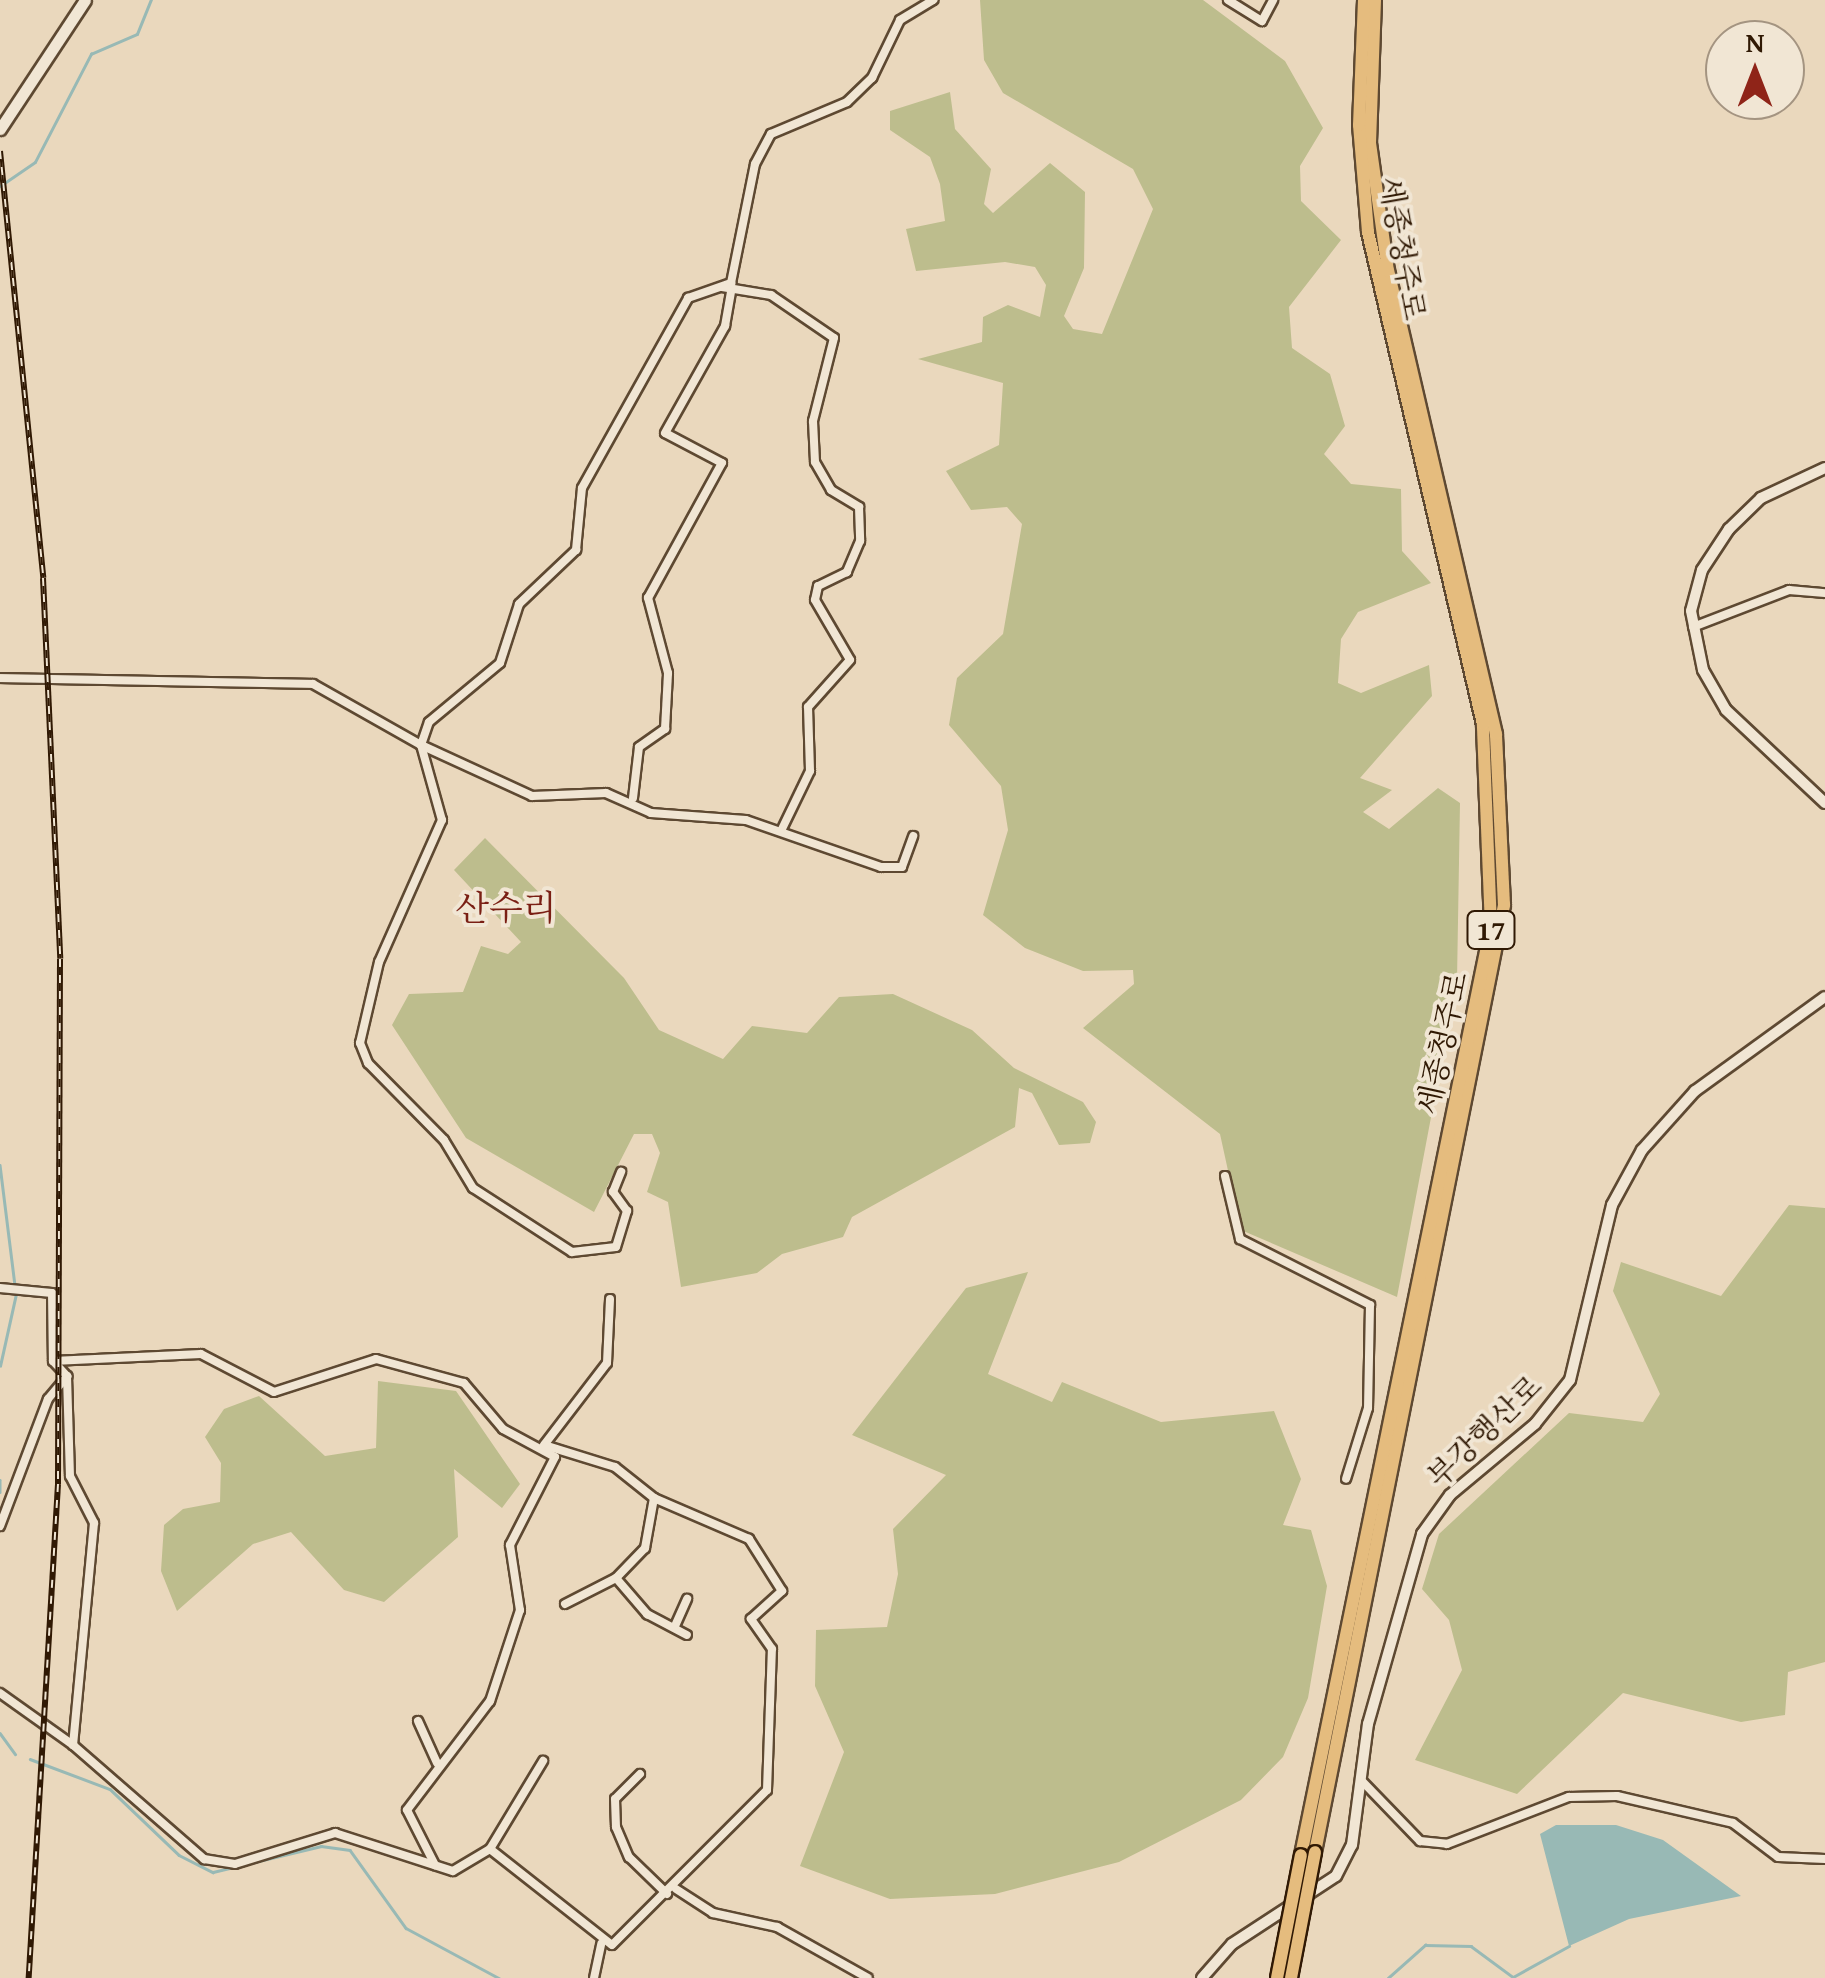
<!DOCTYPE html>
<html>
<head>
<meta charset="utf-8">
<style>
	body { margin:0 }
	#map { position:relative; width:1825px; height:1978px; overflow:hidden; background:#ead8bd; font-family:"Gentium Book Plus","Noto Serif KR",serif }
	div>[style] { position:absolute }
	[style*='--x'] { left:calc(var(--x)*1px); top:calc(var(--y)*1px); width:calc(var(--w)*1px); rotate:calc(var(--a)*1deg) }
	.green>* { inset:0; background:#bdbd8d }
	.water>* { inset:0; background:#98b9b5 }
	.stream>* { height:2.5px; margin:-1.25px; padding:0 1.25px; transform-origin:1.25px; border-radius:1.25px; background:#98b9b5 }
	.roads { filter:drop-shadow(2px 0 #5e4932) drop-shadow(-2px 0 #5e4932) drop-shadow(0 2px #5e4932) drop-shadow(0 -2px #5e4932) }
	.minor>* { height:8px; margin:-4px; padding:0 4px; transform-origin:4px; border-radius:4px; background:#f1e6d4 }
	.tertiary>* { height:10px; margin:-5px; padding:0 5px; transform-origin:5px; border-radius:5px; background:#f1e6d4 }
	.secondary>* { height:11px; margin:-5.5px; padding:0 5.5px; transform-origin:5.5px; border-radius:5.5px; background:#f1e6d4 }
	.trunk>* { height:12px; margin:-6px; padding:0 6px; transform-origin:6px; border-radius:6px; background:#e5bc7e }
	.rail>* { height:6px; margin-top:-3px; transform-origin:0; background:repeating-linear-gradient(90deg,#f1e6d4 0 8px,#301904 0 16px); box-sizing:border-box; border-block:2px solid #301904 }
	.bridges { filter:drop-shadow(2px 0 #301904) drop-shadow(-2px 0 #301904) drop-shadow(0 2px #301904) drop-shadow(0 -2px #301904) }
	.trunk-bridge>* { height:12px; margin:-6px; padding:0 6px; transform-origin:6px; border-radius:6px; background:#e5bc7e }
	span { translate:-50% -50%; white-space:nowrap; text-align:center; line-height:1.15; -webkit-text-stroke:8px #f1e6d4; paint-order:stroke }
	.shield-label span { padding:2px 8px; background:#f1e6d4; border:2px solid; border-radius:8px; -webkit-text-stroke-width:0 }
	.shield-label { font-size:28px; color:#301904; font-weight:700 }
	.street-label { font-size:30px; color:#301904 }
	.quarter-label { font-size:35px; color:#7a1f14 }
	.north { position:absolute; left:1705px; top:20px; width:100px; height:100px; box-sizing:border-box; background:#f1e6d4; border:2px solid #a49481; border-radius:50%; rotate:0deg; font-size:28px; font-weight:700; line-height:40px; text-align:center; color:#301904 }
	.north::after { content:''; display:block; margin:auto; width:35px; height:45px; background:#8f2418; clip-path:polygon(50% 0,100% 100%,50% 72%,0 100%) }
</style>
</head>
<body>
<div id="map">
	<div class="green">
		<i style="clip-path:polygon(980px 0,1203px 0,1285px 61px,1323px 128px,1300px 166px,1301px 201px,1341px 240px,1289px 307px,1292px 348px,1330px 374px,1345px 426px,1324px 454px,1351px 484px,1401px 489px,1402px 551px,1431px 583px,1358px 612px,1341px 639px,1338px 683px,1361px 693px,1429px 665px,1432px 696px,1360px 778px,1392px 790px,1363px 812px,1389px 829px,1438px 788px,1460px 803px,1457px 980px,1397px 1297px,1241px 1230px,1220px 1134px,1083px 1028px,1134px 984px,1133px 970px,1083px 971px,1025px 948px,983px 915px,1008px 830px,1001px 786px,949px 725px,957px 678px,1003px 634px,1022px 524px,1007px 507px,971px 510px,946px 471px,999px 445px,1003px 383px,918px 359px,982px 342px,983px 317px,1008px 305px,1040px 317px,1046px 285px,1035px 267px,1005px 262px,916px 271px,906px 229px,945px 221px,940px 184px,930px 157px,890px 130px,890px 111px,950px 92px,955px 129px,991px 169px,984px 204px,993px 213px,1050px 163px,1085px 192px,1084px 268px,1064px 316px,1073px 329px,1102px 334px,1153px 209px,1133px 169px,1003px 93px,984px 60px)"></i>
		<i style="clip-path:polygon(485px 838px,624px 978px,659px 1030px,723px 1059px,752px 1026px,807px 1033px,839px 997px,893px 994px,972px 1030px,1014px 1068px,1083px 1102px,1096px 1122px,1090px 1143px,1059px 1145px,1032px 1093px,1019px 1088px,1015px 1127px,852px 1217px,843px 1237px,782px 1254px,757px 1273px,681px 1287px,668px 1202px,647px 1192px,660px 1153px,652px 1134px,634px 1134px,594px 1212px,466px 1138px,392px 1025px,409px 994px,463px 992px,481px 946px,508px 954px,521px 942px,454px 870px)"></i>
		<i style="clip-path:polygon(1789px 1205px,1825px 1208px,1825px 1662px,1788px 1672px,1785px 1715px,1741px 1722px,1623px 1693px,1517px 1794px,1415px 1760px,1462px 1670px,1449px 1620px,1422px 1589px,1439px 1534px,1569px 1413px,1643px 1422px,1660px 1394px,1613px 1291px,1621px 1262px,1721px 1296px)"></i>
		<i style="clip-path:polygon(1028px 1272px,988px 1374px,1052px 1402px,1062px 1382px,1161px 1422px,1274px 1411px,1301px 1479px,1283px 1525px,1311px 1530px,1327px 1586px,1308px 1698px,1283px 1757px,1241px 1800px,1119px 1862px,995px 1894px,890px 1899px,800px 1866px,844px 1752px,815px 1686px,816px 1630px,887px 1627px,898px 1574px,893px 1529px,946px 1475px,852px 1435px,966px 1288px)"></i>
		<i style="clip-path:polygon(378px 1381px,456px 1391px,520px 1484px,502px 1508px,454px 1469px,458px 1537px,384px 1602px,344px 1590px,291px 1532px,253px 1544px,177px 1611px,161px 1571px,164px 1525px,183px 1509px,220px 1502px,221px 1463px,205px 1437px,224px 1409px,259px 1396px,325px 1456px,376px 1448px)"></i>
	</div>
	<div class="water">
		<i style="clip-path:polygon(1556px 1825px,1616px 1825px,1663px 1840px,1741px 1896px,1629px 1919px,1569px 1946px,1540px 1834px)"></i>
	</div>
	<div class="stream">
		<i style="--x:0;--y:186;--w:42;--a:-34.4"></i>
		<i style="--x:35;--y:162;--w:122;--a:-62.6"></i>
		<i style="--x:91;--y:54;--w:50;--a:-23.5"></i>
		<i style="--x:137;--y:34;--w:37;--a:-68"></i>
		<i style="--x:0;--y:1165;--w:122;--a:82.9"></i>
		<i style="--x:0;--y:1366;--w:74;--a:-77.5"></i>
		<i style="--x:0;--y:1480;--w:12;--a:90"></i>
		<i style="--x:0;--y:1733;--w:26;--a:54"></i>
		<i style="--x:30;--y:1759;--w:85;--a:20.6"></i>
		<i style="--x:110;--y:1789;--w:95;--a:43.7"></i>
		<i style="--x:179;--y:1855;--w:38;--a:27"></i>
		<i style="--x:213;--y:1872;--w:111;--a:-13.5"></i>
		<i style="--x:321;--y:1846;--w:29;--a:8"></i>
		<i style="--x:350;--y:1850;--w:96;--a:54.3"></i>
		<i style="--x:406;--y:1928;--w:106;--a:28.3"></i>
		<i style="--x:1388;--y:1978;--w:50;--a:-41.7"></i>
		<i style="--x:1425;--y:1945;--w:46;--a:1.2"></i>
		<i style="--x:1471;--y:1946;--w:52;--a:36.4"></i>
		<i style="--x:1513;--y:1977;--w:64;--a:-29"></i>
	</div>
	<div class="roads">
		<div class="minor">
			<i style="--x:1228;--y:0;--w:40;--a:32"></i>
			<i style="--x:1262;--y:21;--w:24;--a:-62"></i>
			<i style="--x:722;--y:287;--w:50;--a:9.3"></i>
			<i style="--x:771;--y:295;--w:76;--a:34.3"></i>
			<i style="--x:834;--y:338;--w:86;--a:104.2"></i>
			<i style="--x:813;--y:421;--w:41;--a:87.2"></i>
			<i style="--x:815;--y:462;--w:32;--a:60"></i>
			<i style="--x:831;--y:490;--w:33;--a:31"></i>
			<i style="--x:859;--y:507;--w:34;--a:88"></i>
			<i style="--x:860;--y:541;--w:34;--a:113"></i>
			<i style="--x:847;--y:572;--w:32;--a:154"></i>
			<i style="--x:818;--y:586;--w:14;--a:102"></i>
			<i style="--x:815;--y:600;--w:69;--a:59.7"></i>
			<i style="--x:850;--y:660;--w:63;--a:131.8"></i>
			<i style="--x:808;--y:707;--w:64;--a:88.2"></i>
			<i style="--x:810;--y:771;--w:64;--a:115.8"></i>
			<i style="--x:1693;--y:627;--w:103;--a:-21.1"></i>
			<i style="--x:1789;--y:590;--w:36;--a:5"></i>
			<i style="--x:0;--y:678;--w:313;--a:1.1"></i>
			<i style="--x:313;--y:684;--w:124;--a:29.5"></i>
			<i style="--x:421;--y:745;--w:24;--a:-71"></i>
			<i style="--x:429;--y:722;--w:92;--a:-39.7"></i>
			<i style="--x:500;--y:663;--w:62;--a:-72.1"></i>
			<i style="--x:519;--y:604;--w:79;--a:-43.5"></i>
			<i style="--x:576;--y:550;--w:62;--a:-84.5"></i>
			<i style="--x:582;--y:488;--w:218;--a:-60.8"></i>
			<i style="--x:688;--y:298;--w:46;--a:-19.2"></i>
			<i style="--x:731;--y:283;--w:121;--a:-78.6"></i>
			<i style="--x:755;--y:164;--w:34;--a:-62"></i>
			<i style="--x:771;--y:134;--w:82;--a:-22.8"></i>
			<i style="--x:847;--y:102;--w:35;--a:-44"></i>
			<i style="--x:872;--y:78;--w:64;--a:-64.2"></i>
			<i style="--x:900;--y:20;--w:39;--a:-31"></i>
			<i style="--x:421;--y:745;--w:78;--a:74.4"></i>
			<i style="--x:442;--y:820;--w:155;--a:113.9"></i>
			<i style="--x:379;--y:962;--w:83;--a:103.2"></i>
			<i style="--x:360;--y:1043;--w:22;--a:68"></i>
			<i style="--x:368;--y:1063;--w:108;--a:45.4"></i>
			<i style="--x:444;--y:1140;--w:56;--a:58.9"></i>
			<i style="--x:473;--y:1188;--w:118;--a:32.9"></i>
			<i style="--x:572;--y:1252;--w:44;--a:-6.5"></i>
			<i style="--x:616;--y:1247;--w:38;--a:-73"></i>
			<i style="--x:627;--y:1211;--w:24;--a:-126"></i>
			<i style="--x:613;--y:1192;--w:22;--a:-68"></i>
			<i style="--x:421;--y:745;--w:122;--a:24.7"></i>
			<i style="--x:532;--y:796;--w:74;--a:-2.3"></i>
			<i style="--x:606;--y:793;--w:49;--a:24"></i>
			<i style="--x:651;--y:813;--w:95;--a:4.2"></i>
			<i style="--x:746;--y:820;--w:143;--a:19.2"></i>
			<i style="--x:881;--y:867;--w:21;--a:0"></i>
			<i style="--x:902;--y:867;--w:33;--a:-70"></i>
			<i style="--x:633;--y:798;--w:51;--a:-83.3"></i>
			<i style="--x:639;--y:747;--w:32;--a:-35"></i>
			<i style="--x:665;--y:729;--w:56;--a:-86.9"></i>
			<i style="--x:668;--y:673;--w:78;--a:-104.9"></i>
			<i style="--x:648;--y:598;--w:154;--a:-61.3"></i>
			<i style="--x:722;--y:463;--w:64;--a:-152.2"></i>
			<i style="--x:665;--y:433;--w:123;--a:-60.7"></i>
			<i style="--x:725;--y:326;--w:35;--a:-80"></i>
			<i style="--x:1225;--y:1176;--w:65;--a:76.6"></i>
			<i style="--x:1240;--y:1239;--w:146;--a:26.9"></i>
			<i style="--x:1370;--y:1305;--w:103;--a:91.1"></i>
			<i style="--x:1368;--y:1408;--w:74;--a:107.2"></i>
			<i style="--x:0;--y:1288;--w:52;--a:5.5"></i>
			<i style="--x:52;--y:1293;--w:68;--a:89.2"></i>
			<i style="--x:53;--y:1361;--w:148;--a:-2.7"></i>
			<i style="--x:201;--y:1354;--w:82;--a:27.5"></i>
			<i style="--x:274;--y:1392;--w:107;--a:-17.9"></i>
			<i style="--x:376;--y:1359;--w:91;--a:15.3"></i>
			<i style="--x:464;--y:1383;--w:60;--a:49.7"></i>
			<i style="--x:503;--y:1429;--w:59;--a:28.3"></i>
			<i style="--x:555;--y:1457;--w:99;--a:117.1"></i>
			<i style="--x:510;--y:1545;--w:66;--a:81.3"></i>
			<i style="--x:520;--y:1610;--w:96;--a:108.2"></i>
			<i style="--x:490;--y:1701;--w:137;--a:127.3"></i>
			<i style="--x:407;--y:1810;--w:62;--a:63"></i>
			<i style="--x:53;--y:1361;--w:21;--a:47"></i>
			<i style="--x:67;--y:1376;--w:100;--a:88.3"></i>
			<i style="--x:70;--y:1476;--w:53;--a:62.9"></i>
			<i style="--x:94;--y:1523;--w:223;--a:95.4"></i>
			<i style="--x:73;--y:1745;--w:174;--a:41"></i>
			<i style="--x:204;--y:1859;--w:31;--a:9"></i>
			<i style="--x:235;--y:1864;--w:105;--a:-17.2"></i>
			<i style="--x:335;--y:1833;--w:124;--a:17.9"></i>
			<i style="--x:453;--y:1871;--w:43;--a:-30.7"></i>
			<i style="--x:490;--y:1849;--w:155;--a:38.2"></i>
			<i style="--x:612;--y:1945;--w:219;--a:-45"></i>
			<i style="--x:767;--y:1790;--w:141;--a:-88"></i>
			<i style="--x:772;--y:1649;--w:37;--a:-125"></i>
			<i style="--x:751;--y:1619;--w:42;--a:-42.1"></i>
			<i style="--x:782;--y:1591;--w:62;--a:-122.4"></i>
			<i style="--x:749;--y:1539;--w:103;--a:-156.7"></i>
			<i style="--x:654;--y:1498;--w:50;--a:-141.5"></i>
			<i style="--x:615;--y:1467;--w:74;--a:-162.8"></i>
			<i style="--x:544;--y:1445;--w:103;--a:-52.5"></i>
			<i style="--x:607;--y:1363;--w:64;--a:-87.3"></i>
			<i style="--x:654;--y:1498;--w:51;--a:100.2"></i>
			<i style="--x:645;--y:1548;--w:42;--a:134"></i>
			<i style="--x:616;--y:1578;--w:48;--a:49.3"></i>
			<i style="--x:647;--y:1614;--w:45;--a:27.7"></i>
			<i style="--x:0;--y:1526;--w:136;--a:-69.3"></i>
			<i style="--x:48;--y:1399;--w:30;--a:-50"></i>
			<i style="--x:565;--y:1604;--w:57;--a:-27"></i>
			<i style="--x:675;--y:1626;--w:30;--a:-66"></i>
			<i style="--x:0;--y:1693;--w:90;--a:35.5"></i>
			<i style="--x:418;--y:1721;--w:46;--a:65.7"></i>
			<i style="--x:640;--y:1774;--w:35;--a:135"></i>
			<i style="--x:615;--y:1799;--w:28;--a:88"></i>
			<i style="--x:616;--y:1827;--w:33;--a:67"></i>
			<i style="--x:629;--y:1857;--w:53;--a:44.2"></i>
			<i style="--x:1361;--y:1780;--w:85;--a:46"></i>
			<i style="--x:1420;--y:1841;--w:27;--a:6"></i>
			<i style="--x:1447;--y:1844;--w:131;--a:-21.1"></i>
			<i style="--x:1569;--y:1797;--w:48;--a:-1.2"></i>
			<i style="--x:1617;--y:1796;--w:119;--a:13.1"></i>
			<i style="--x:1733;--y:1823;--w:56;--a:37.1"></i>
			<i style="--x:1778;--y:1857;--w:47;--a:2.4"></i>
			<i style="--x:490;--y:1849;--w:103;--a:-58.9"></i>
			<i style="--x:676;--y:1889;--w:44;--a:33"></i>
			<i style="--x:713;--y:1913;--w:66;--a:12.3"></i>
			<i style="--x:777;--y:1927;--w:104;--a:29.3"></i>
			<i style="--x:594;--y:1978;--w:35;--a:-78"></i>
		</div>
		<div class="tertiary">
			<i style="--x:1825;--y:468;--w:71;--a:154.9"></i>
			<i style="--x:1761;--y:498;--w:45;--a:135.9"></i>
			<i style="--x:1729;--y:529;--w:49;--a:123.4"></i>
			<i style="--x:1702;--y:570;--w:42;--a:105"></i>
			<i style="--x:1691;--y:611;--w:60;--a:78.5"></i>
			<i style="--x:1703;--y:670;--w:46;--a:60.1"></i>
			<i style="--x:1726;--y:710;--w:136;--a:43.2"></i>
			<i style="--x:1202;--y:1978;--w:45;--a:-48.6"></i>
			<i style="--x:1232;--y:1944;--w:124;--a:-33.2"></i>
			<i style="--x:1336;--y:1876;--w:35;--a:-63"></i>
			<i style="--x:1352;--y:1845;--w:122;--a:-82.5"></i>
			<i style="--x:1368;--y:1724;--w:198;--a:-74.1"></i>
			<i style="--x:1422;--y:1534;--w:48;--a:-54.3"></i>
			<i style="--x:1450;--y:1495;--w:111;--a:-39.9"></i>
			<i style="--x:1535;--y:1424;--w:56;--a:-51.5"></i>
			<i style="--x:1570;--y:1380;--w:180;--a:-76.5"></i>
			<i style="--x:1612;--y:1205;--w:63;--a:-61.4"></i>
			<i style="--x:1642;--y:1150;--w:79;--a:-48.1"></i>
			<i style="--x:1695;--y:1091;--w:160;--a:-35.9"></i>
		</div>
		<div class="secondary">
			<i style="--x:0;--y:129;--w:154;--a:-56.6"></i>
		</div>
		<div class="trunk">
			<i style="--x:1315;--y:1852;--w:966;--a:-78.71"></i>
			<i style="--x:1504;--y:905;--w:171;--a:-92.7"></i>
			<i style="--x:1496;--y:734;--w:475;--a:-103.1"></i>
			<i style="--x:1388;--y:271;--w:129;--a:-98"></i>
			<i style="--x:1370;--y:143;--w:143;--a:-88"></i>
			<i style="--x:1301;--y:1855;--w:947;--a:-78.43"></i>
			<i style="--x:1491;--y:927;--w:203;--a:-92.3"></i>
			<i style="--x:1483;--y:724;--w:505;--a:-103.16"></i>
			<i style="--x:1368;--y:232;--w:107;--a:-94.8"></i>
			<i style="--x:1359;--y:125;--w:125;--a:-87.7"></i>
		</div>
	</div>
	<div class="rail">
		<i style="--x:0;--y:151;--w:429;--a:84.2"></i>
		<i style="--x:43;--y:578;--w:381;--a:87.4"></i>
		<i style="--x:60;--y:959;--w:525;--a:90.22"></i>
		<i style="--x:58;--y:1484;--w:495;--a:93.4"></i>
	</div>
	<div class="bridges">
		<div class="trunk-bridge">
			<i style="--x:1277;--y:1978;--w:125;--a:-79"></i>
			<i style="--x:1291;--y:1978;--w:128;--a:-79.2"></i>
		</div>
	</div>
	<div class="shield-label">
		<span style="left:1491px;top:930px">17</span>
	</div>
	<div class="street-label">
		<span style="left:1403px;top:248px;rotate:80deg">세종청주로</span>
		<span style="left:1442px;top:1043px;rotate:-78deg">세종청주로</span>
		<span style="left:1484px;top:1431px;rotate:-44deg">부강행산로</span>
	</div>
	<div class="quarter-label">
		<span style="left:506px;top:908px">산수리</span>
	</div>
	<div class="north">N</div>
</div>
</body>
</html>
